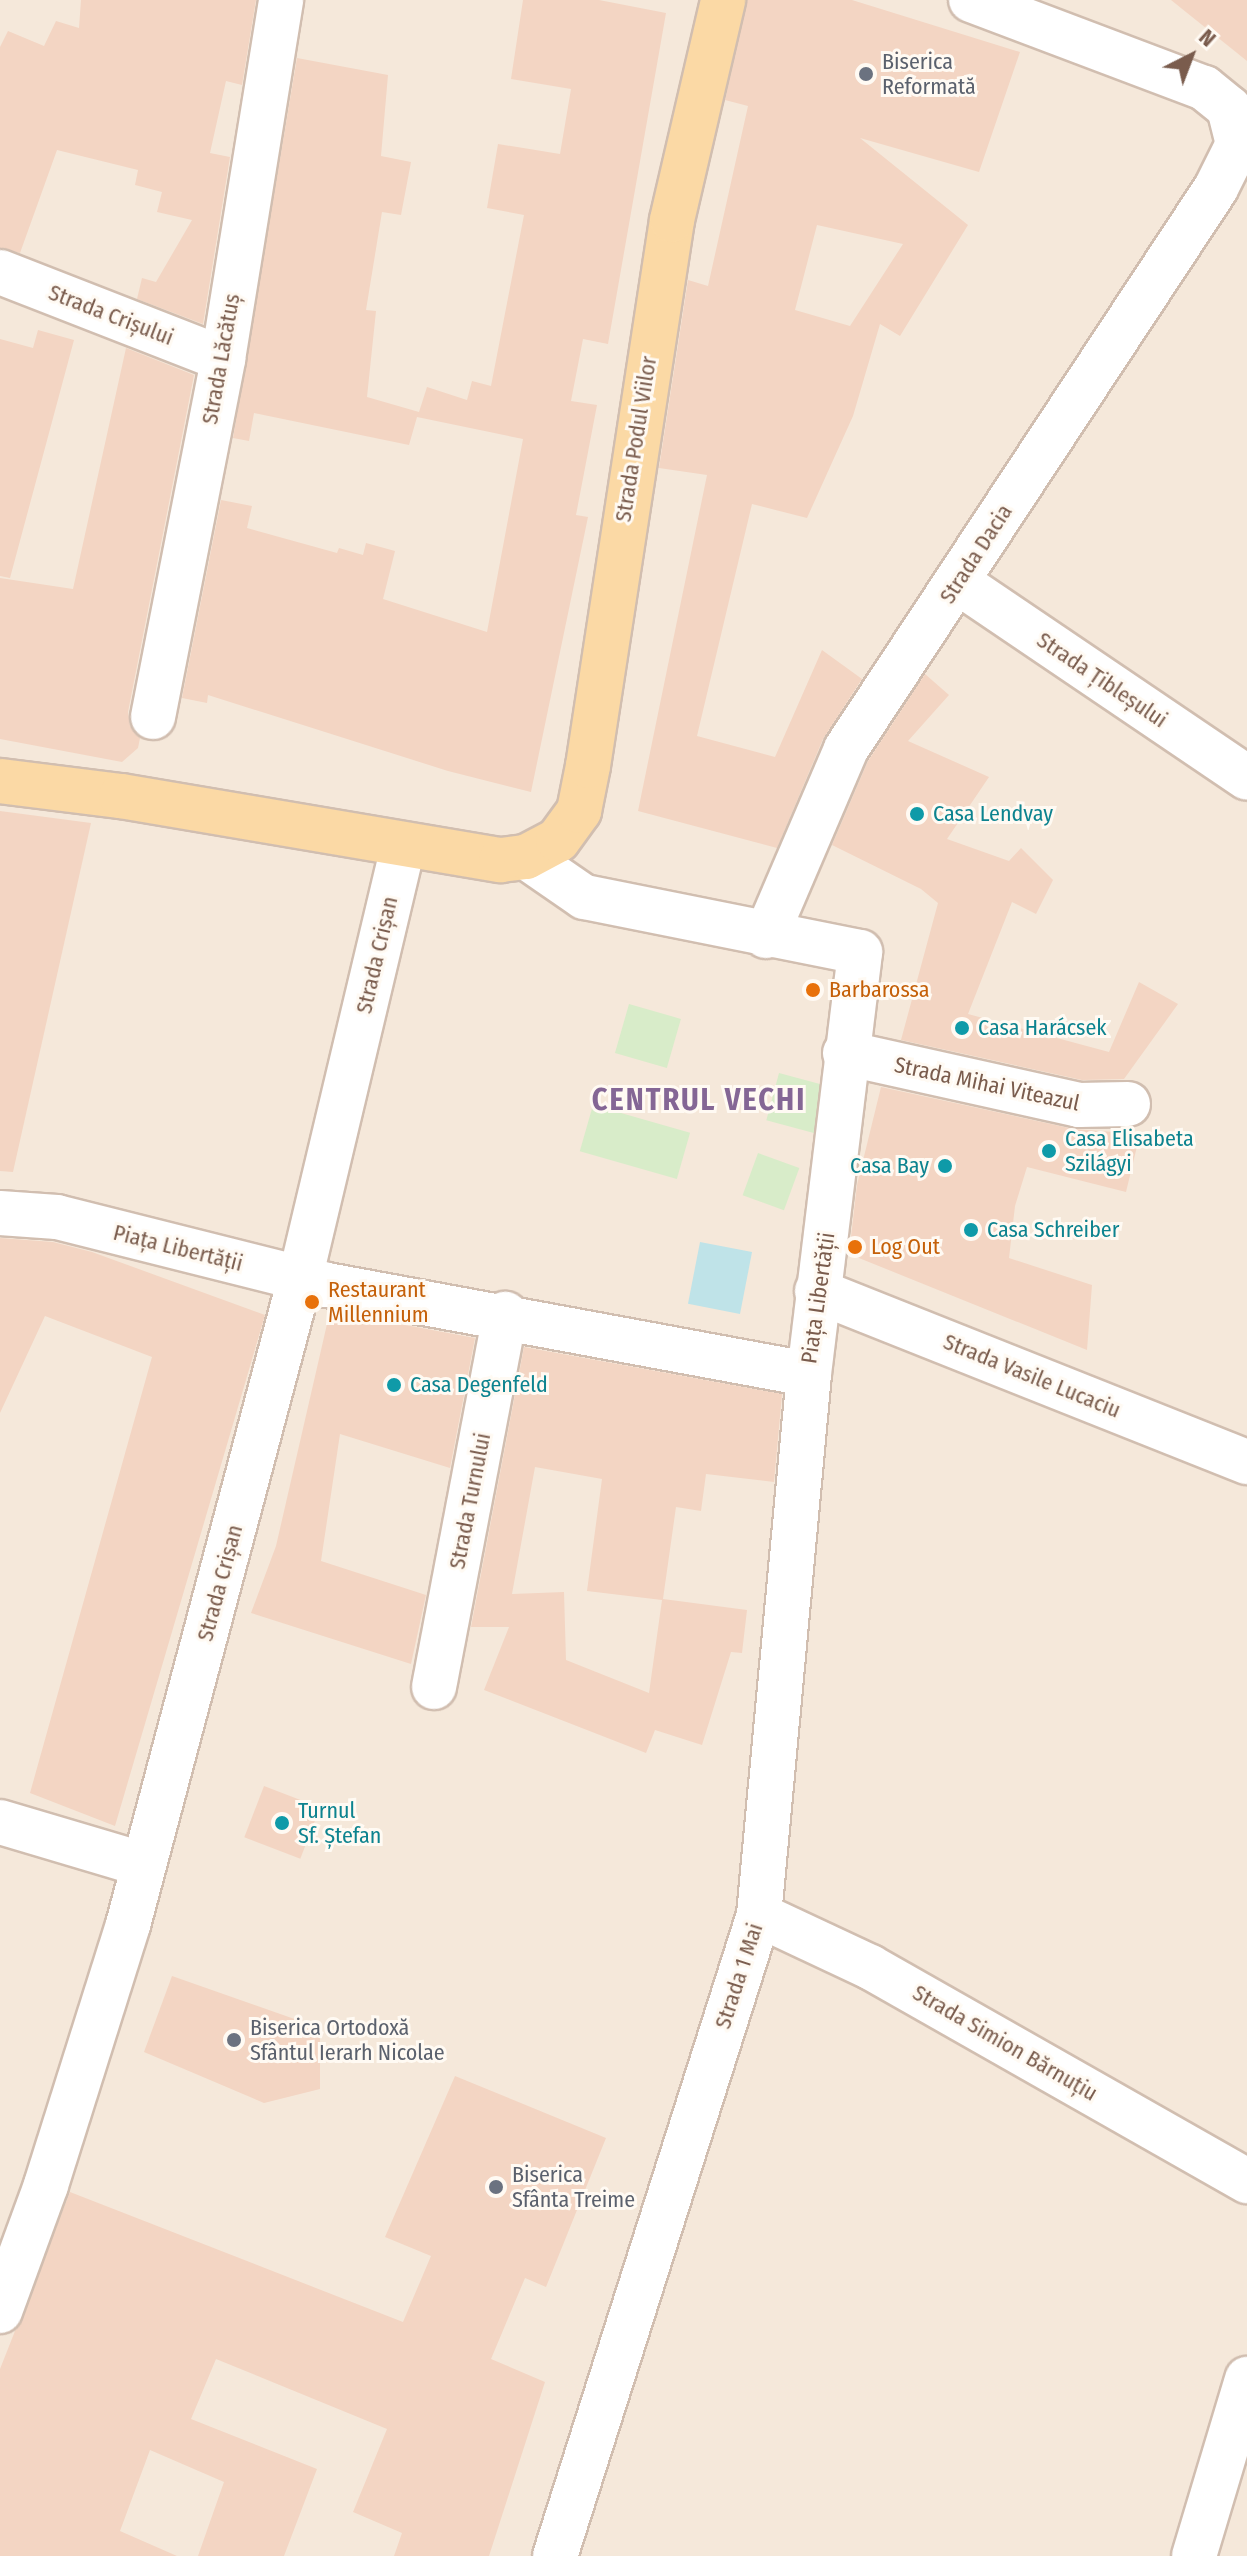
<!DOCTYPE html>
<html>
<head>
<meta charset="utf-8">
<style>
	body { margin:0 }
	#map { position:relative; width:1247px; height:2556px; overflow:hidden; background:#fdf6ec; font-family:"Fira Sans Condensed",sans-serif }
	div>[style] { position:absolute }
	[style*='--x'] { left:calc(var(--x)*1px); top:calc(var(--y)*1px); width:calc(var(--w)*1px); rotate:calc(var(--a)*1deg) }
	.residential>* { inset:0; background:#f5e8da; transform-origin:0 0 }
	.green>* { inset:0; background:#d8ecc9; transform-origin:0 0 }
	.water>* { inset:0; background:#bfe3e8; transform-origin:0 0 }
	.building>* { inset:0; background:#f3d5c3; transform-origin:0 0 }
	.roads { filter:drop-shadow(2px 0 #d1beb0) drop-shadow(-2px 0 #d1beb0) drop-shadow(0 2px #d1beb0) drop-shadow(0 -2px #d1beb0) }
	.minor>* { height:44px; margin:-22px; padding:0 22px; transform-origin:22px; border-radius:22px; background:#fff }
	.major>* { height:44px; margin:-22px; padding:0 22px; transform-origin:22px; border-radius:22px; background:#fbd9a5 }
	.dots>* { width:22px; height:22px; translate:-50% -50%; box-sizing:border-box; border:4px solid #fffaf3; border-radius:50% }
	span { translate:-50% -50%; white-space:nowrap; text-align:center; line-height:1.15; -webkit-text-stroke:6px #fffaf3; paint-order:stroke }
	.worship-label { font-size:22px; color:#5b616d }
	.left { translate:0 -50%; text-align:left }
	.street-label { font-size:22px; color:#7a5c4d }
	.culture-label { font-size:22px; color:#0d838f }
	.right { translate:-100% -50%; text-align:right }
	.food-label { font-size:22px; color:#c56008 }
	.district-label { font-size:30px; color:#846695; font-weight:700; letter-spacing:2px }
	.north { position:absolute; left:1151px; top:16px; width:80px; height:80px; -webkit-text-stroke:6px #fffaf3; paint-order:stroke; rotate:42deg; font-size:22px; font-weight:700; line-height:32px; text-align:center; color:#7a5c4d }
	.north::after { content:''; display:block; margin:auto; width:28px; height:36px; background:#7a5c4d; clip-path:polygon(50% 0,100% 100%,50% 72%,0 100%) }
</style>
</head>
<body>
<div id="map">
	<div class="residential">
		<i style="left:0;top:0;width:1247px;height:2556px"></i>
	</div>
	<div class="green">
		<i style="left:629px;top:1004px;width:54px;height:51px;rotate:16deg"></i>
		<i style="left:779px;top:1073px;width:53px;height:49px;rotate:15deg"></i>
		<i style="left:593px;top:1105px;width:101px;height:48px;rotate:16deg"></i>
		<i style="left:758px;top:1153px;width:44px;height:45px;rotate:20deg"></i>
	</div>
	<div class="water">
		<i style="left:700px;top:1242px;width:53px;height:63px;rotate:11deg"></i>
	</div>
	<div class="building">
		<i style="clip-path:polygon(81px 0,256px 0,242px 85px,226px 81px,210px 153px,230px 157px,203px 324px,137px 299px,142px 278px,156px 282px,192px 220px,157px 212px,162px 192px,135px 185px,138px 170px,57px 150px,20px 253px,0 248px,0 47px,8px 31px,44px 46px,56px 21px,79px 28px)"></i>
		<i style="clip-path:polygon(523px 0,599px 0,666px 13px,608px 344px,583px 339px,571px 401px,597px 405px,576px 515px,588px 517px,531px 792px,448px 771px,208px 695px,207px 703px,182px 698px,221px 500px,252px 506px,247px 528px,337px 553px,339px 548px,363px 555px,366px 543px,395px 551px,383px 599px,487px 632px,523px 439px,417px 417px,409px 445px,254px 413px,249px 441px,233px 438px,297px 58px,388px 75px,381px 156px,411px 162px,401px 215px,382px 212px,366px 310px,376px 311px,367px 397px,419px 412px,427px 387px,467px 400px,472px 381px,491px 386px,524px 215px,487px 208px,498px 144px,560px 154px,571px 89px,511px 79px)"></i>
		<i style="clip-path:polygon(evenodd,747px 0,852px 0,1020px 52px,979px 172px,860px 138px,968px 225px,900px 336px,880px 324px,853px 416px,807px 518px,752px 504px,697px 736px,775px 757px,822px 650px,862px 679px,823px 739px,777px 848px,638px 811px,707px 475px,659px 468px,688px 280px,708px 286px,748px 106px,725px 100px,747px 0,817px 225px,903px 244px,850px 326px,795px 310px,817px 225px)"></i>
		<i style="clip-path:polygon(1171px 0,1247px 0,1247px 61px)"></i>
		<i style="clip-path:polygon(38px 330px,74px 340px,10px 578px,0 576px,0 339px,33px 348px)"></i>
		<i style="clip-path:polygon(126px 348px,194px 375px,128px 712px,130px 726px,140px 738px,138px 748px,122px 762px,0 739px,0 578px,73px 589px)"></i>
		<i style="clip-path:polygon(925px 674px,949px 695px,908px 741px,989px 777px,947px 839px,1009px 861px,1021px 848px,1053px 880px,1036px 914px,1012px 902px,968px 1014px,1109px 1052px,1139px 982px,1178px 1004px,1124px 1079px,1082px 1080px,901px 1040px,938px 903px,921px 889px,832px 845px,868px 761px)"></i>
		<i style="clip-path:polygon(0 811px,91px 823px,13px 1172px,0 1171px)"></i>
		<i style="clip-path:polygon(881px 1087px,1074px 1129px,1140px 1134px,1126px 1192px,1027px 1167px,1015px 1206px,1009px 1258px,1092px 1285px,1087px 1350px,849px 1254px,857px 1185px)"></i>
		<i style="clip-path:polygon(0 1238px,53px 1242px,92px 1252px,265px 1315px,115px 1826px,30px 1793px,152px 1357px,45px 1316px,0 1413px)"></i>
		<i style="clip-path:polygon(330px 1311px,475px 1338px,450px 1468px,340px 1434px,321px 1561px,426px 1595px,411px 1664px,251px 1613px,276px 1546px)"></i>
		<i style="clip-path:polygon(evenodd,524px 1347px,782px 1394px,774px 1482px,706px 1474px,701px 1511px,676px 1507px,663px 1599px,747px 1610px,742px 1653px,731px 1652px,702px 1745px,655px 1730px,646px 1753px,484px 1690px,509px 1627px,471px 1627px,524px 1347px,535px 1467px,602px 1479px,587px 1591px,662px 1600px,649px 1693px,566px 1660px,564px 1592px,512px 1594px,535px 1467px)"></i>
		<i style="left:264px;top:1786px;width:60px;height:55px;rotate:21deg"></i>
		<i style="clip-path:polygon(172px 1976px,320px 2028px,320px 2089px,264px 2103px,144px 2052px)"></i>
		<i style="clip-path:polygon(455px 2076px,606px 2138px,546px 2287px,525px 2278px,491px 2359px,545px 2382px,489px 2556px,394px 2556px,402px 2533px,353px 2512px,387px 2429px,216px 2359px,191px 2419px,317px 2469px,284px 2556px,198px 2556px,224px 2482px,150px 2450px,120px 2531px,177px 2556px,0 2556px,0 2369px,70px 2192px,403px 2322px,431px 2256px,385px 2237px)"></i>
	</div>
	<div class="roads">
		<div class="minor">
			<i style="--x:0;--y:272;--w:239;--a:21.3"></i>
			<i style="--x:958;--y:582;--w:349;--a:34.1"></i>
			<i style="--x:153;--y:717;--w:365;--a:-78.9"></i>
			<i style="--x:223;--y:359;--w:364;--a:-80.8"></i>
			<i style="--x:766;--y:936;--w:203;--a:-66.8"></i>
			<i style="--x:846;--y:749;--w:672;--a:-56.59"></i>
			<i style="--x:1216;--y:188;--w:49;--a:-63.4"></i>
			<i style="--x:1238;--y:144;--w:37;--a:-104"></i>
			<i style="--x:1229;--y:108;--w:32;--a:-141"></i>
			<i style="--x:1204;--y:88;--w:249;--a:-159.3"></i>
			<i style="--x:845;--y:1053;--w:240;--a:12.5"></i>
			<i style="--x:1079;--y:1105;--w:49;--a:-1.2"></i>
			<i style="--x:0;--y:1213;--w:57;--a:4"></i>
			<i style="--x:57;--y:1217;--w:278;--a:14.1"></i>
			<i style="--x:327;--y:1285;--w:490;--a:10.5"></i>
			<i style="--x:809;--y:1374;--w:425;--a:-83.1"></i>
			<i style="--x:860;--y:952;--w:281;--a:-168.7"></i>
			<i style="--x:584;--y:897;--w:70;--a:-145.4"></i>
			<i style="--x:817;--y:1291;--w:463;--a:21.7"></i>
			<i style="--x:434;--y:1687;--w:380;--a:-79.2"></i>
			<i style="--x:0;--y:1822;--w:148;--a:16.5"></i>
			<i style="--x:759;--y:1915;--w:123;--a:25.1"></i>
			<i style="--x:870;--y:1967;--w:434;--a:29.6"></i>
			<i style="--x:0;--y:2311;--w:134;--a:-69.9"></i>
			<i style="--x:46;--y:2185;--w:273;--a:-72.5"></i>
			<i style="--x:128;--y:1925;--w:669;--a:-75.09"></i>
			<i style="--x:300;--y:1279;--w:446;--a:-76.6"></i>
			<i style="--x:555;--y:2556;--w:673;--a:-72.35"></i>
			<i style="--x:759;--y:1915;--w:543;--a:-84.72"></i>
			<i style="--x:1194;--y:2556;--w:185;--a:-73.3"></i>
		</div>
		<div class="major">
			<i style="--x:0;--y:781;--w:122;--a:7.1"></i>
			<i style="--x:121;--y:796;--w:385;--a:9.6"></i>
			<i style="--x:501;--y:860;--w:25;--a:-7"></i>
			<i style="--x:526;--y:857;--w:36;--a:-28"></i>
			<i style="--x:558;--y:840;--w:36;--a:-54"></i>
			<i style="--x:579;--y:811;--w:46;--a:-78.7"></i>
			<i style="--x:588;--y:766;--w:552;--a:-81.25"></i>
			<i style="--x:672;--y:220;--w:226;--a:-76.9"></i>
		</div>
	</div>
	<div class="dots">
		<i style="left:866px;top:74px;background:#6b7280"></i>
		<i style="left:917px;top:814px;background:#0f9aa8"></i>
		<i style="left:813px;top:990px;background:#e8710a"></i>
		<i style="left:962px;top:1028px;background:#0f9aa8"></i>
		<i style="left:1049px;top:1151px;background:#0f9aa8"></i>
		<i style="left:945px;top:1166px;background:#0f9aa8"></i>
		<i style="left:971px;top:1230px;background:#0f9aa8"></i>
		<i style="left:855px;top:1247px;background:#e8710a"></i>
		<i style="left:312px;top:1302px;background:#e8710a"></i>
		<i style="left:394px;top:1385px;background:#0f9aa8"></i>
		<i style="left:282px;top:1823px;background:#0f9aa8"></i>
		<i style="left:234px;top:2040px;background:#6b7280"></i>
		<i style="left:496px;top:2187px;background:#6b7280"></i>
	</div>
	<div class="worship-label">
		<span class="left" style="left:882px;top:74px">Biserica<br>Reformată</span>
		<span class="left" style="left:250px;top:2040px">Biserica Ortodoxă<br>Sfântul Ierarh Nicolae</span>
		<span class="left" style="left:512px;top:2187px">Biserica<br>Sfânta Treime</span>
	</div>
	<div class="street-label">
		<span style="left:111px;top:315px;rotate:21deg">Strada Crișului</span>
		<span style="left:221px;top:359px;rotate:-80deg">Strada Lăcătuș</span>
		<span style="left:636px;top:439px;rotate:-81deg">Strada Podul Viilor</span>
		<span style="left:976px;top:554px;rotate:-57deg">Strada Dacia</span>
		<span style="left:1102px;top:680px;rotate:34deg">Strada Țibleșului</span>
		<span style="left:377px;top:955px;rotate:-77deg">Strada Crișan</span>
		<span style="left:987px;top:1084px;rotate:12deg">Strada Mihai Viteazul</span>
		<span style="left:178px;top:1248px;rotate:14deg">Piața Libertății</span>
		<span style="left:818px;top:1298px;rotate:-82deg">Piața Libertății</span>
		<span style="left:1032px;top:1376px;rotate:22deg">Strada Vasile Lucaciu</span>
		<span style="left:470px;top:1501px;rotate:-79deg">Strada Turnului</span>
		<span style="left:220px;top:1583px;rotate:-75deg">Strada Crișan</span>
		<span style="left:739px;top:1976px;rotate:-72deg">Strada 1 Mai</span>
		<span style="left:1005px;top:2043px;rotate:30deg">Strada Simion Bărnuțiu</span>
	</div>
	<div class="culture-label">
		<span class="left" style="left:933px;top:814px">Casa Lendvay</span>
		<span class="left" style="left:978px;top:1028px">Casa Harácsek</span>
		<span class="left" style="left:1065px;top:1151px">Casa Elisabeta<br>Szilágyi</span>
		<span class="right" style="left:929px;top:1166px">Casa Bay</span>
		<span class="left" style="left:987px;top:1230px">Casa Schreiber</span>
		<span class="left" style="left:410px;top:1385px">Casa Degenfeld</span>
		<span class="left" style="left:298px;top:1823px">Turnul<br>Sf. Ștefan</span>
	</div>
	<div class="food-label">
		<span class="left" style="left:829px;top:990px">Barbarossa</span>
		<span class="left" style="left:871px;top:1247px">Log Out</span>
		<span class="left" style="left:328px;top:1302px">Restaurant<br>Millennium</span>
	</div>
	<div class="district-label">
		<span style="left:699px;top:1100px">CENTRUL VECHI</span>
	</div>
	<div class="north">N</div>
</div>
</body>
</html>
